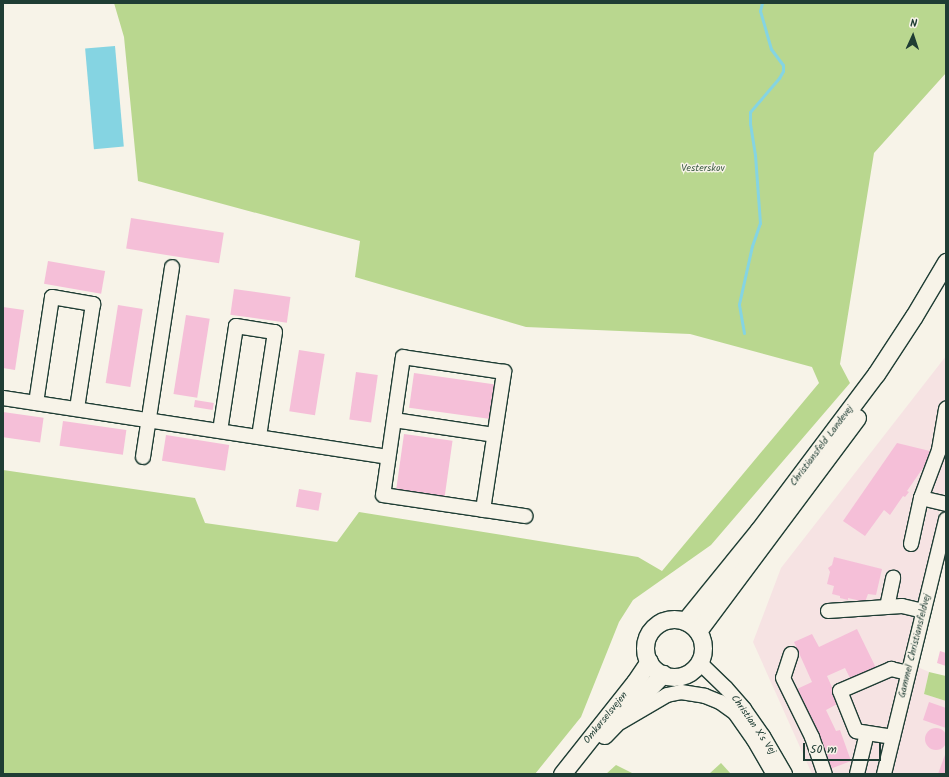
<!DOCTYPE html>
<html>
<head>
<meta charset="utf-8">
<style>
	body { margin:0 }
	#map { position:relative; width:949px; height:777px; overflow:hidden; background:#f7f3e8; font-family:Kalam,sans-serif }
	div>[style] { position:absolute }
	[style*='--x'] { left:calc(var(--x)*1px); top:calc(var(--y)*1px); width:calc(var(--w)*1px); rotate:calc(var(--a)*1deg) }
	.built>* { inset:0; background:#f6e3e3 }
	.green>* { inset:0; background:#b9d78f }
	.water>* { inset:0; background:#85d4e2; transform-origin:0 0 }
	.stream>* { height:3px; margin:-1.5px; padding:0 1.5px; transform-origin:1.5px; border-radius:1.5px; background:#85d4e2 }
	.building>* { inset:0; background:#f5bfd8; transform-origin:0 0 }
	.round { border-radius:50% }
	.roads { filter:drop-shadow(1px 0 #1f3d34) drop-shadow(-1px 0 #1f3d34) drop-shadow(0 1px #1f3d34) drop-shadow(0 -1px #1f3d34) }
	.minor>* { height:14px; margin:-7px; padding:0 7px; transform-origin:7px; border-radius:7px; background:#f7f3e8 }
	.major>* { height:17px; margin:-8.5px; padding:0 8.5px; transform-origin:8.5px; border-radius:8.5px; background:#f7f3e8 }
	.major>.ring { margin:-8.5px; padding:0; box-sizing:content-box; background:none; border:17px solid #f7f3e8; border-radius:50% }
	span { translate:-50% -50%; white-space:nowrap; text-align:center; line-height:1.15; -webkit-text-stroke:3px #f7f3e8; paint-order:stroke }
	.park-label { font-size:10px; color:#3e5c46 }
	.street-label { font-size:10px; color:#1f3d34 }
	.frame { position:absolute; inset:0; border:4px solid #1f3d34; pointer-events:none }
	.north { position:absolute; left:893px; top:16px; width:40px; height:40px; -webkit-text-stroke:3px #f7f3e8; paint-order:stroke; rotate:3deg; font-size:11px; font-weight:700; line-height:16px; text-align:center; color:#1f3d34 }
	.north::after { content:''; display:block; margin:auto; width:14px; height:18px; background:#1f3d34; clip-path:polygon(50% 0,100% 100%,50% 72%,0 100%) }
	.scale { position:absolute; left:803px; top:743px; width:78px; height:18px; box-sizing:border-box; border:2px solid #1f3d34; border-top:0; padding-left:5px; font-size:12px; line-height:14px; white-space:nowrap; color:#1f3d34; -webkit-text-stroke:3px #f7f3e8; paint-order:stroke }
</style>
</head>
<body>
<div id="map">
	<div class="built">
		<i style="clip-path:polygon(946px 356px,946px 486px,904px 661px,929px 672px,924px 694px,946px 701px,946px 774px,812px 774px,753px 642px,781px 568px)"></i>
	</div>
	<div class="green">
		<i style="clip-path:polygon(114px 3px,946px 3px,946px 73px,874px 153px,840px 364px,850px 383px,711px 545px,633px 600px,619px 622px,581px 717px,535px 774px,3px 774px,3px 470px,195px 498px,205px 523px,337px 542px,359px 512px,638px 557px,662px 571px,819px 383px,812px 367px,690px 334px,526px 327px,355px 277px,360px 241px,138px 181px,124px 37px)"></i>
		<i style="clip-path:polygon(929px 672px,946px 676px,946px 701px,924px 694px)"></i>
		<i style="clip-path:polygon(721px 763px,731px 774px,709px 774px)"></i>
		<i style="clip-path:polygon(616px 765px,634px 774px,606px 774px)"></i>
	</div>
	<div class="water">
		<i style="left:115px;top:46px;width:101px;height:30px;rotate:85deg"></i>
	</div>
	<div class="stream">
		<i style="--x:744;--y:333;--w:29;--a:-100"></i>
		<i style="--x:739;--y:304;--w:59;--a:-77.4"></i>
		<i style="--x:752;--y:246;--w:24;--a:-71"></i>
		<i style="--x:760;--y:223;--w:68;--a:-94.2"></i>
		<i style="--x:755;--y:155;--w:31;--a:-99"></i>
		<i style="--x:750;--y:124;--w:12;--a:-90"></i>
		<i style="--x:750;--y:112;--w:45;--a:-49.5"></i>
		<i style="--x:779;--y:78;--w:8;--a:-60"></i>
		<i style="--x:783;--y:71;--w:6;--a:-90"></i>
		<i style="--x:783;--y:65;--w:20;--a:-127"></i>
		<i style="--x:771;--y:49;--w:40;--a:-106"></i>
		<i style="--x:760;--y:11;--w:8;--a:-76"></i>
	</div>
	<div class="building">
		<i style="left:131px;top:218px;width:94px;height:31px;rotate:9deg"></i>
		<i style="left:48px;top:261px;width:58px;height:23px;rotate:10deg"></i>
		<i style="left:234px;top:289px;width:57px;height:26px;rotate:8deg"></i>
		<i style="left:118px;top:305px;width:25px;height:79px;rotate:9deg"></i>
		<i style="clip-path:polygon(3px 307px,24px 310px,15px 370px,3px 368px)"></i>
		<i style="left:186px;top:315px;width:24px;height:80px;rotate:9deg"></i>
		<i style="left:299px;top:350px;width:26px;height:62px;rotate:9deg"></i>
		<i style="left:356px;top:372px;width:22px;height:48px;rotate:8deg"></i>
		<i style="left:414px;top:373px;width:84px;height:35px;rotate:8deg"></i>
		<i style="left:195px;top:400px;width:19px;height:7px;rotate:9deg"></i>
		<i style="left:3px;top:412px;width:41px;height:25px;rotate:8deg"></i>
		<i style="left:63px;top:421px;width:64px;height:25px;rotate:8deg"></i>
		<i style="left:404px;top:434px;width:49px;height:56px;rotate:8deg"></i>
		<i style="left:166px;top:435px;width:64px;height:26px;rotate:9deg"></i>
		<i style="clip-path:polygon(897px 443px,934px 452px,907px 491px,909px 492px,905px 497px,903px 496px,890px 515px,884px 510px,865px 536px,843px 521px)"></i>
		<i style="left:299px;top:489px;width:23px;height:18px;rotate:10deg"></i>
		<i style="clip-path:polygon(834px 557px,882px 569px,876px 595px,868px 594px,865px 602px,848px 598px,848px 600px,840px 598px,840px 596px,832px 594px,834px 586px,827px 584px,830px 572px,828px 568px,832px 565px)"></i>
		<i style="clip-path:polygon(857px 629px,877px 670px,852px 682px,845px 668px,827px 676px,839px 703px,826px 710px,836px 731px,840px 730px,851px 761px,830px 769px,819px 736px,797px 689px,812px 682px,794px 642px,812px 634px,819px 647px)"></i>
		<i style="clip-path:polygon(940px 651px,946px 653px,946px 666px,937px 663px)"></i>
		<i style="clip-path:polygon(929px 702px,946px 708px,946px 728px,923px 720px)"></i>
		<i class="round" style="left:925px;top:728px;width:22px;height:22px"></i>
		<i style="clip-path:polygon(946px 752px,946px 774px,938px 774px)"></i>
	</div>
	<div class="roads">
		<div class="minor">
			<i style="--x:3;--y:398;--w:389;--a:8.7"></i>
			<i style="--x:36;--y:403;--w:107;--a:-81.4"></i>
			<i style="--x:52;--y:297;--w:42;--a:9.7"></i>
			<i style="--x:93;--y:304;--w:106;--a:98.7"></i>
			<i style="--x:394;--y:420;--w:101;--a:8.5"></i>
			<i style="--x:220;--y:431;--w:106;--a:-81.3"></i>
			<i style="--x:236;--y:326;--w:39;--a:9"></i>
			<i style="--x:275;--y:332;--w:106;--a:98.7"></i>
			<i style="--x:143;--y:457;--w:192;--a:-81.3"></i>
			<i style="--x:921;--y:498;--w:51;--a:-69.4"></i>
			<i style="--x:939;--y:450;--w:42;--a:-80.3"></i>
			<i style="--x:483;--y:510;--w:140;--a:-81.3"></i>
			<i style="--x:504;--y:372;--w:102;--a:-171.6"></i>
			<i style="--x:403;--y:357;--w:139;--a:98.2"></i>
			<i style="--x:383;--y:495;--w:144;--a:8.4"></i>
			<i style="--x:911;--y:544;--w:47;--a:-77.7"></i>
			<i style="--x:921;--y:498;--w:26;--a:13"></i>
			<i style="--x:887;--y:607;--w:30;--a:-78"></i>
			<i style="--x:828;--y:611;--w:74;--a:-3.9"></i>
			<i style="--x:902;--y:606;--w:22;--a:13"></i>
			<i style="--x:791;--y:654;--w:25;--a:108"></i>
			<i style="--x:783;--y:678;--w:66;--a:63.8"></i>
			<i style="--x:812;--y:737;--w:39;--a:71"></i>
			<i style="--x:699;--y:662;--w:37;--a:44"></i>
			<i style="--x:726;--y:688;--w:28;--a:49"></i>
			<i style="--x:744;--y:709;--w:33;--a:55"></i>
			<i style="--x:763;--y:736;--w:44;--a:59.9"></i>
			<i style="--x:621;--y:722;--w:53;--a:-30.4"></i>
			<i style="--x:667;--y:695;--w:14;--a:-12"></i>
			<i style="--x:681;--y:692;--w:24;--a:9"></i>
			<i style="--x:705;--y:696;--w:16;--a:22"></i>
			<i style="--x:720;--y:702;--w:19;--a:36"></i>
			<i style="--x:735;--y:713;--w:33;--a:55"></i>
			<i style="--x:754;--y:740;--w:39;--a:60"></i>
			<i style="--x:893;--y:737;--w:37;--a:-171"></i>
			<i style="--x:856;--y:731;--w:43;--a:-111.8"></i>
			<i style="--x:840;--y:691;--w:56;--a:-23.3"></i>
			<i style="--x:891;--y:669;--w:17;--a:13"></i>
			<i style="--x:857;--y:774;--w:42;--a:-76.3"></i>
			<i style="--x:884;--y:774;--w:262;--a:-76.3"></i>
		</div>
		<div class="major">
			<i class="ring" style="left:645px;top:619px;width:41px;height:41px"></i>
			<i style="--x:685;--y:621;--w:116;--a:-51"></i>
			<i style="--x:758;--y:531;--w:196;--a:-53.1"></i>
			<i style="--x:876;--y:374;--w:69;--a:-56.8"></i>
			<i style="--x:914;--y:316;--w:63;--a:-59.3"></i>
			<i style="--x:698;--y:631;--w:266;--a:-53.3"></i>
			<i style="--x:604;--y:735;--w:85;--a:-46"></i>
			<i style="--x:562;--y:774;--w:117;--a:-51.6"></i>
			<i style="--x:635;--y:682;--w:25;--a:-56"></i>
		</div>
	</div>
	<div class="park-label">
		<span style="left:703px;top:169px">Vesterskov</span>
	</div>
	<div class="street-label">
		<span style="left:822px;top:446px;rotate:-53deg">Christiansfeld Landevej</span>
		<span style="left:915px;top:646px;rotate:-76deg">Gammel Christiansfeldvej</span>
		<span style="left:606px;top:718px;rotate:-51deg">Omkørselsvejen</span>
		<span style="left:753px;top:725px;rotate:55deg">Christian X's Vej</span>
	</div>
	<div class="frame"></div>
	<div class="north">N</div>
	<div class="scale">50 m</div>
</div>
</body>
</html>
